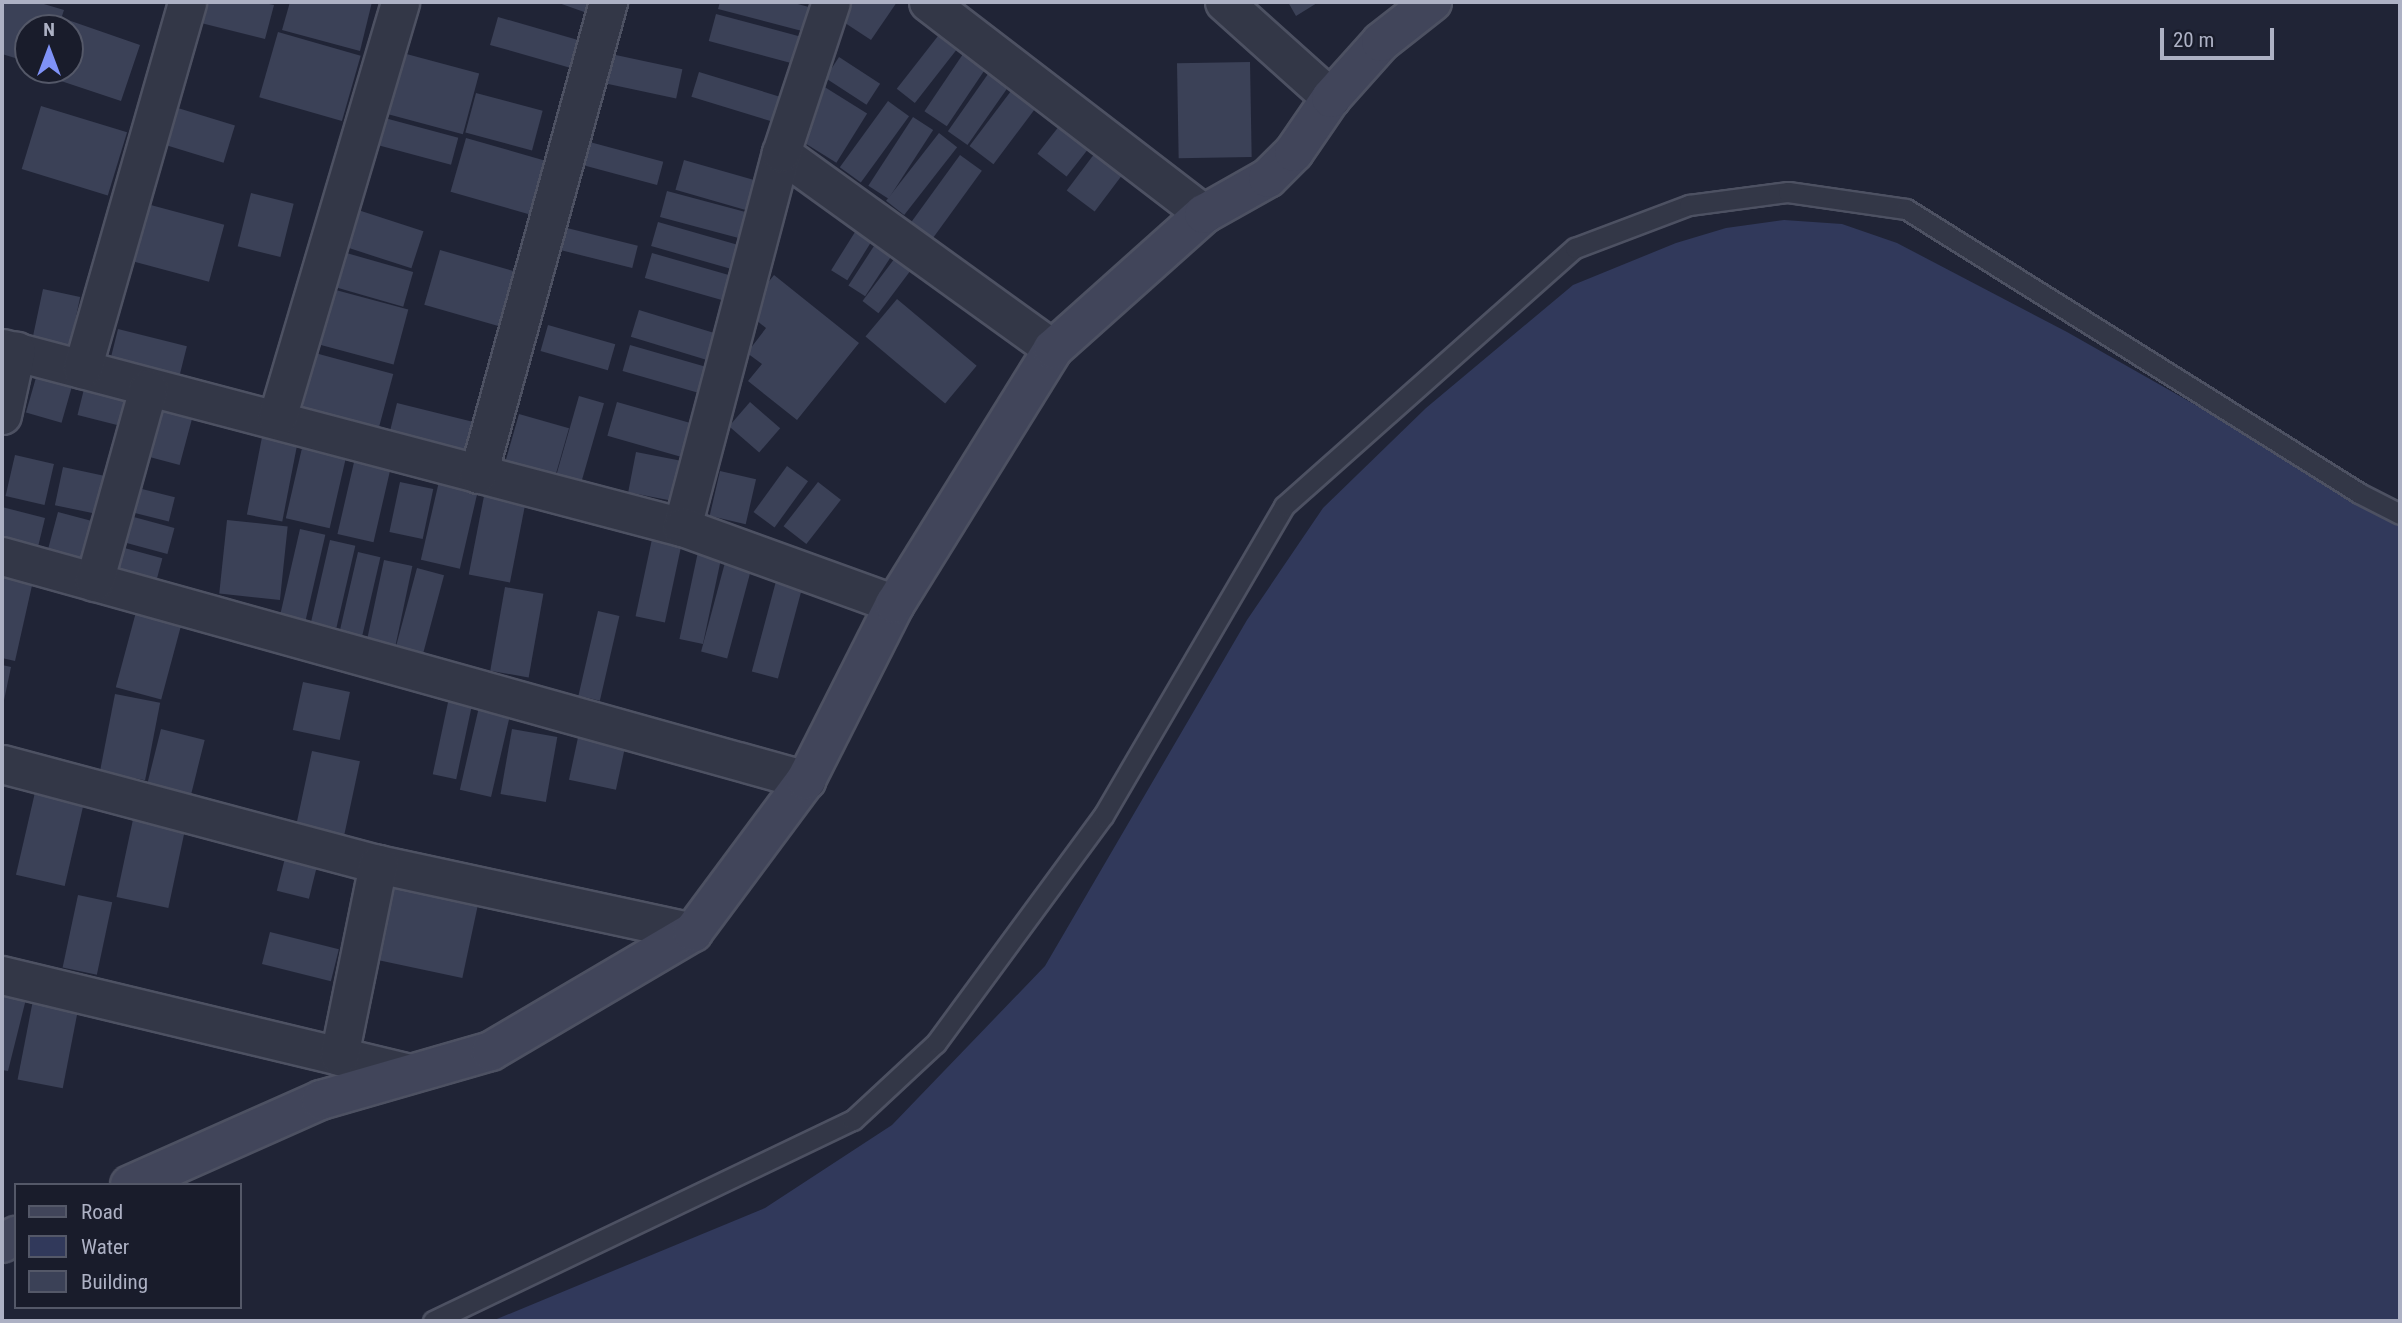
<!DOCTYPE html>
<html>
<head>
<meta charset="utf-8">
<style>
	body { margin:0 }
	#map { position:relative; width:2402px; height:1323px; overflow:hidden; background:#202436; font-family:"Roboto Condensed",sans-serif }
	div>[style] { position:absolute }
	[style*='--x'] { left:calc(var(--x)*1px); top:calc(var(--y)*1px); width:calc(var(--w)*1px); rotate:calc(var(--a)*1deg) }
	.water>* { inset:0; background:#31395b }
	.building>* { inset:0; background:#3b4157; transform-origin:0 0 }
	.roads { filter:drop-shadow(2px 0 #4d5162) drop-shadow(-2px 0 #4d5162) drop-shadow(0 2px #4d5162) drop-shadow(0 -2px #4d5162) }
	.lane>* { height:19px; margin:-9.5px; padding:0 9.5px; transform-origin:9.5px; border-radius:9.5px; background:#333747 }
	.street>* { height:37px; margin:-18.5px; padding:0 18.5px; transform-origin:18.5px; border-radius:18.5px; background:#333747 }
	.secondary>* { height:38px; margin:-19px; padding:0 19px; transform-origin:19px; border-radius:19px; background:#41455a }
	span { translate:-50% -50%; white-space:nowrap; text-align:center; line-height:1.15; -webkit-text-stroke:6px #191c2b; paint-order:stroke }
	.frame { position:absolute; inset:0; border:4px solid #adb1c4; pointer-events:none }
	.legend { position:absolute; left:14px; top:1183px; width:228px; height:126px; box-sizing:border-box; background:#191c2b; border:2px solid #545868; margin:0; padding:9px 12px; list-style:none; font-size:21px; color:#adb1c4 }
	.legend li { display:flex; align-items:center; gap:14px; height:35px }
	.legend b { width:35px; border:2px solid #545868 }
	.north { position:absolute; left:14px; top:14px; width:70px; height:70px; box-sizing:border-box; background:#191c2b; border:2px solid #545868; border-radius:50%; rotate:0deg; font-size:19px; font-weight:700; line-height:28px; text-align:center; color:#adb1c4 }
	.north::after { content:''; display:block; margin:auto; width:24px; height:32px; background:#7f92f7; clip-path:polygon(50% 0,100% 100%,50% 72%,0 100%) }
	.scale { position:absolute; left:2160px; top:28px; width:114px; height:32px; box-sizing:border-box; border:4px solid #adb1c4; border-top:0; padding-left:9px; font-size:21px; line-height:24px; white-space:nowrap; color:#adb1c4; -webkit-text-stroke:5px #191c2b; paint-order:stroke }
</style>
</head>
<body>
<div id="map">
	<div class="water">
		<i style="clip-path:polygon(1784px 220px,1842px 224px,1897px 243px,2067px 332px,2400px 521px,2400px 1321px,492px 1321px,765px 1208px,892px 1125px,1045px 966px,1247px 620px,1323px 508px,1426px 408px,1573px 285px,1676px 243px,1726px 228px)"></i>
	</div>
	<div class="building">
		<i style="clip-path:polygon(2px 2px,37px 2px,64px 10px,58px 28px,28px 28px,28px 62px,2px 54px)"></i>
		<i style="clip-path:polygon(202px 2px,259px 2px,274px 5px,265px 39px,197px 22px)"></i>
		<i style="clip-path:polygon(290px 2px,372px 2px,360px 51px,282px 30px)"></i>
		<i style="clip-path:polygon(556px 2px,591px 2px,587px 13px)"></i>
		<i style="clip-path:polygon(720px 2px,790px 2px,809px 7px,802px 31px,718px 9px)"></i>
		<i style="clip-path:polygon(850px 2px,897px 2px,871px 40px,839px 19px)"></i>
		<i style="clip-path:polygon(1288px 2px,1316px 2px,1317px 3px,1296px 16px)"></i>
		<i style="left:716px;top:14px;width:87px;height:28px;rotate:15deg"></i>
		<i style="left:498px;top:17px;width:85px;height:29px;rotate:16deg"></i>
		<i style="clip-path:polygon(68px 20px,140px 45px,121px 101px,49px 77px,51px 70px,70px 70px,70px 28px,66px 28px)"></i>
		<i style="left:278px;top:32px;width:86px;height:68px;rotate:16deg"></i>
		<i style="left:938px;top:36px;width:23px;height:67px;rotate:38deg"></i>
		<i style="left:399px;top:52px;width:83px;height:63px;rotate:15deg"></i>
		<i style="left:611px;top:54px;width:73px;height:30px;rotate:12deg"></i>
		<i style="left:963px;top:54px;width:27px;height:69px;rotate:34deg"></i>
		<i style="left:839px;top:57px;width:49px;height:25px;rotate:33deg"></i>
		<i style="left:1250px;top:62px;width:95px;height:73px;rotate:89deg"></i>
		<i style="left:699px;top:72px;width:87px;height:26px;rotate:17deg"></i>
		<i style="left:988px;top:74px;width:24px;height:70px;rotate:35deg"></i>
		<i style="left:823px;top:86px;width:52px;height:58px;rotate:32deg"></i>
		<i style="left:1011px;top:91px;width:30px;height:69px;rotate:37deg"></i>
		<i style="left:476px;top:93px;width:69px;height:41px;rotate:15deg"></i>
		<i style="left:888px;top:101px;width:26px;height:82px;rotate:36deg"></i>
		<i style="left:168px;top:105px;width:70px;height:39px;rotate:17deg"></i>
		<i style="left:41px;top:106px;width:90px;height:66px;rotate:17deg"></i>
		<i style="left:1067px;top:116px;width:37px;height:48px;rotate:38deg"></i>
		<i style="left:381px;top:117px;width:80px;height:28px;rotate:15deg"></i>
		<i style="left:913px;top:117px;width:24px;height:82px;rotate:33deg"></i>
		<i style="left:939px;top:133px;width:23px;height:86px;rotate:38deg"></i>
		<i style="left:466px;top:138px;width:87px;height:56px;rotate:16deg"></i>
		<i style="left:586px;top:141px;width:80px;height:24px;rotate:15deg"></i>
		<i style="left:1098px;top:149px;width:35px;height:52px;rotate:37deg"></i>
		<i style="left:960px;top:155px;width:27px;height:84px;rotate:36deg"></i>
		<i style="left:684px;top:160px;width:82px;height:31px;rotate:16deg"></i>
		<i style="left:667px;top:191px;width:90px;height:27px;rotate:15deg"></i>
		<i style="left:251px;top:193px;width:44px;height:55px;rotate:14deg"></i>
		<i style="left:147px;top:204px;width:80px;height:59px;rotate:15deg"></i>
		<i style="left:355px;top:209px;width:72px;height:39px;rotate:18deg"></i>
		<i style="left:658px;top:222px;width:89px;height:25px;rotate:16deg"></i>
		<i style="left:567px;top:228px;width:73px;height:23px;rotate:14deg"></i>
		<i style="left:855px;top:232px;width:19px;height:45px;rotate:32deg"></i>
		<i style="left:874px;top:246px;width:20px;height:47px;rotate:33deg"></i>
		<i style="left:440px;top:250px;width:86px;height:57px;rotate:16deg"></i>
		<i style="left:343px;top:252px;width:73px;height:36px;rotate:16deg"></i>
		<i style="left:652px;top:253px;width:89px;height:26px;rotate:16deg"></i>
		<i style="left:898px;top:254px;width:20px;height:59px;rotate:37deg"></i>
		<i style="clip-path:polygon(774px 275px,859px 343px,797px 420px,748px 381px,762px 364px,747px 353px,766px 328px,745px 311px)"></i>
		<i style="left:43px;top:289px;width:38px;height:51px;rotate:12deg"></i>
		<i style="left:332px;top:289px;width:79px;height:57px;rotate:15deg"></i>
		<i style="left:897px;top:299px;width:104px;height:49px;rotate:40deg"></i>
		<i style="left:639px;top:310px;width:89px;height:28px;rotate:17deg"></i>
		<i style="left:548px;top:325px;width:70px;height:27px;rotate:16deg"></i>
		<i style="left:118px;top:329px;width:71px;height:38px;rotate:14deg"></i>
		<i style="left:630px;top:345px;width:85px;height:27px;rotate:16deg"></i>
		<i style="left:315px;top:353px;width:81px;height:67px;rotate:15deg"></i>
		<i style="left:37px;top:374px;width:37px;height:40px;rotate:16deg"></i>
		<i style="left:85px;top:385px;width:53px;height:31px;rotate:14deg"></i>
		<i style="left:579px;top:396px;width:26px;height:81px;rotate:16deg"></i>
		<i style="left:617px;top:402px;width:80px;height:35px;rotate:16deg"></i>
		<i style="left:750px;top:402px;width:40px;height:32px;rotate:41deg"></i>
		<i style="left:397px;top:403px;width:81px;height:32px;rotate:14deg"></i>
		<i style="left:160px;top:407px;width:34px;height:51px;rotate:15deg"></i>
		<i style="left:519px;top:414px;width:52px;height:53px;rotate:16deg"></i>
		<i style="left:262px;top:437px;width:36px;height:79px;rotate:11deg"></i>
		<i style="left:302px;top:448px;width:45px;height:72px;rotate:13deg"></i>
		<i style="left:636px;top:452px;width:51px;height:41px;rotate:11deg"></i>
		<i style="left:15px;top:455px;width:40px;height:42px;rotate:13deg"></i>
		<i style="left:355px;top:458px;width:37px;height:78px;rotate:13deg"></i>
		<i style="left:787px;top:466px;width:26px;height:57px;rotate:36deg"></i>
		<i style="left:63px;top:467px;width:43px;height:39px;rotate:12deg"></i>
		<i style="left:720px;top:471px;width:37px;height:46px;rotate:13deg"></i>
		<i style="left:440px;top:477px;width:40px;height:85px;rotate:13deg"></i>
		<i style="left:400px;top:482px;width:34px;height:51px;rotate:12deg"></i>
		<i style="left:818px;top:482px;width:29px;height:56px;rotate:38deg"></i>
		<i style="left:138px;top:488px;width:38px;height:25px;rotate:14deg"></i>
		<i style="left:484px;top:496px;width:42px;height:80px;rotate:11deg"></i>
		<i style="clip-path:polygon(2px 507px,45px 518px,37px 551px,2px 542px)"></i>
		<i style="left:58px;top:512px;width:41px;height:44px;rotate:15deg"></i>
		<i style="left:130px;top:516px;width:46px;height:27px;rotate:15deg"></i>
		<i style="left:227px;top:520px;width:61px;height:74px;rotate:6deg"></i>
		<i style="left:300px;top:529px;width:26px;height:89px;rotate:13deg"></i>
		<i style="left:652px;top:539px;width:30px;height:79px;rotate:12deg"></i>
		<i style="left:330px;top:540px;width:26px;height:84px;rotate:13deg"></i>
		<i style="left:117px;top:546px;width:47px;height:27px;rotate:15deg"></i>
		<i style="left:699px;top:547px;width:24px;height:94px;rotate:12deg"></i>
		<i style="left:358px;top:552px;width:23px;height:81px;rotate:13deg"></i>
		<i style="left:727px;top:555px;width:27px;height:100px;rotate:15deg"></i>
		<i style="left:384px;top:560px;width:29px;height:82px;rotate:12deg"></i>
		<i style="left:417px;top:568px;width:28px;height:82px;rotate:15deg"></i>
		<i style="left:779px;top:570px;width:27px;height:105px;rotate:15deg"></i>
		<i style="clip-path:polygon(2px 574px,33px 581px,15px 661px,2px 658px)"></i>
		<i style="left:505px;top:587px;width:39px;height:85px;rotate:10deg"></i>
		<i style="left:598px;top:611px;width:22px;height:87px;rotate:13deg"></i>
		<i style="left:136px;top:612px;width:47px;height:78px;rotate:15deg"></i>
		<i style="clip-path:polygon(2px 665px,11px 667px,3px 705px,2px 705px)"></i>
		<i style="left:303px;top:682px;width:48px;height:49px;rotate:12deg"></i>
		<i style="left:450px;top:693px;width:24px;height:83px;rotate:12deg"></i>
		<i style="left:115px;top:694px;width:46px;height:79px;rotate:11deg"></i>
		<i style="left:479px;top:707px;width:32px;height:85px;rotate:13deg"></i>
		<i style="left:580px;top:728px;width:48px;height:53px;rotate:12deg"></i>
		<i style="left:161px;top:729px;width:45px;height:58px;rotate:14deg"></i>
		<i style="left:512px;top:729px;width:46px;height:66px;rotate:10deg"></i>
		<i style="left:312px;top:751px;width:49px;height:78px;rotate:12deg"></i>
		<i style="left:36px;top:788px;width:50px;height:89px;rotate:13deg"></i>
		<i style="left:135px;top:810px;width:53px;height:89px;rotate:12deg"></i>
		<i style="left:287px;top:850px;width:33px;height:42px;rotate:14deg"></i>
		<i style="left:385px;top:885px;width:95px;height:75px;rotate:12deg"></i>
		<i style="left:78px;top:895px;width:35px;height:74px;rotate:12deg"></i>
		<i style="left:270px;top:932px;width:71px;height:33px;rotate:14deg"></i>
		<i style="clip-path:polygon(2px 993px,26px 999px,8px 1071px,2px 1070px)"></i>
		<i style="left:34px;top:995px;width:46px;height:86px;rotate:11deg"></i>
	</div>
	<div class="roads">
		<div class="lane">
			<i style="--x:433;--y:1321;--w:466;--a:-25.6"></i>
			<i style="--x:853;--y:1120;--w:113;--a:-42.9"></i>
			<i style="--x:936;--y:1043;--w:282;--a:-53.7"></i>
			<i style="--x:1103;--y:816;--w:359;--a:-59.7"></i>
			<i style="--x:1284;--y:506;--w:389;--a:-41.6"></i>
			<i style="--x:1575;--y:248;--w:122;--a:-20.7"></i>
			<i style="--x:1689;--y:205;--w:100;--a:-7.5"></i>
			<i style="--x:1788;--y:192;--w:119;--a:8.2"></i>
			<i style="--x:1906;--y:209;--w:535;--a:32.08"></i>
			<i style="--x:2359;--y:493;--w:46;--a:27.1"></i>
		</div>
		<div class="street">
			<i style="--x:928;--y:2;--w:348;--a:37.5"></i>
			<i style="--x:1224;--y:2;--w:144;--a:41.9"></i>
			<i style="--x:781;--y:153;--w:335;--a:35.8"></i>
			<i style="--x:2;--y:348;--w:703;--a:14.75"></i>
			<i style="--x:682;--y:527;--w:387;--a:-75.2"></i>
			<i style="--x:781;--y:153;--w:159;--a:-71.7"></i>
			<i style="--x:82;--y:369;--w:382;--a:-74"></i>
			<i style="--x:2;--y:415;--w:66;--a:-77.7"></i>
			<i style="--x:277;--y:418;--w:434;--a:-73.5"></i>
			<i style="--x:478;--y:474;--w:490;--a:-74.6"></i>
			<i style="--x:682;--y:527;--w:226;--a:19.9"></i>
			<i style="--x:2;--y:556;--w:835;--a:15.57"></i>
			<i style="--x:94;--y:582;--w:201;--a:-74.4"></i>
			<i style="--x:2;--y:764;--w:389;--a:14.9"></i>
			<i style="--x:378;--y:864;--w:322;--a:12.2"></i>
			<i style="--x:2;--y:975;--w:420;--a:13.5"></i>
			<i style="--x:339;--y:1056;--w:196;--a:-78.5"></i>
		</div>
		<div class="secondary">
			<i style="--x:130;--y:1185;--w:209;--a:-24"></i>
			<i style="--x:321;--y:1100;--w:177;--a:-16.1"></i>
			<i style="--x:491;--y:1051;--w:234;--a:-30.5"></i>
			<i style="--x:693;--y:932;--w:189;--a:-53.4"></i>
			<i style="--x:806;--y:780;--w:197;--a:-63.2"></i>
			<i style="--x:895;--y:604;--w:300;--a:-58.2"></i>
			<i style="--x:1053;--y:349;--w:203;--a:-41.8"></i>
			<i style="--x:1204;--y:214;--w:73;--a:-29.4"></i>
			<i style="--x:1268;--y:178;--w:37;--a:-45"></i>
			<i style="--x:1294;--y:152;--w:65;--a:-55.6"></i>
			<i style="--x:1331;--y:98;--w:75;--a:-48.2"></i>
			<i style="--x:1381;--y:42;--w:65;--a:-38.1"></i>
			<i style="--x:2;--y:1243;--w:16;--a:-27"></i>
		</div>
	</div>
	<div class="frame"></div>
	<ul class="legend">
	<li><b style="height:9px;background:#41455a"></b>Road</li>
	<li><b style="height:19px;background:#31395b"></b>Water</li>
	<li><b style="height:19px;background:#3b4157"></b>Building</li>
	</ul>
	<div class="north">N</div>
	<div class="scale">20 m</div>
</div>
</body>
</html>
